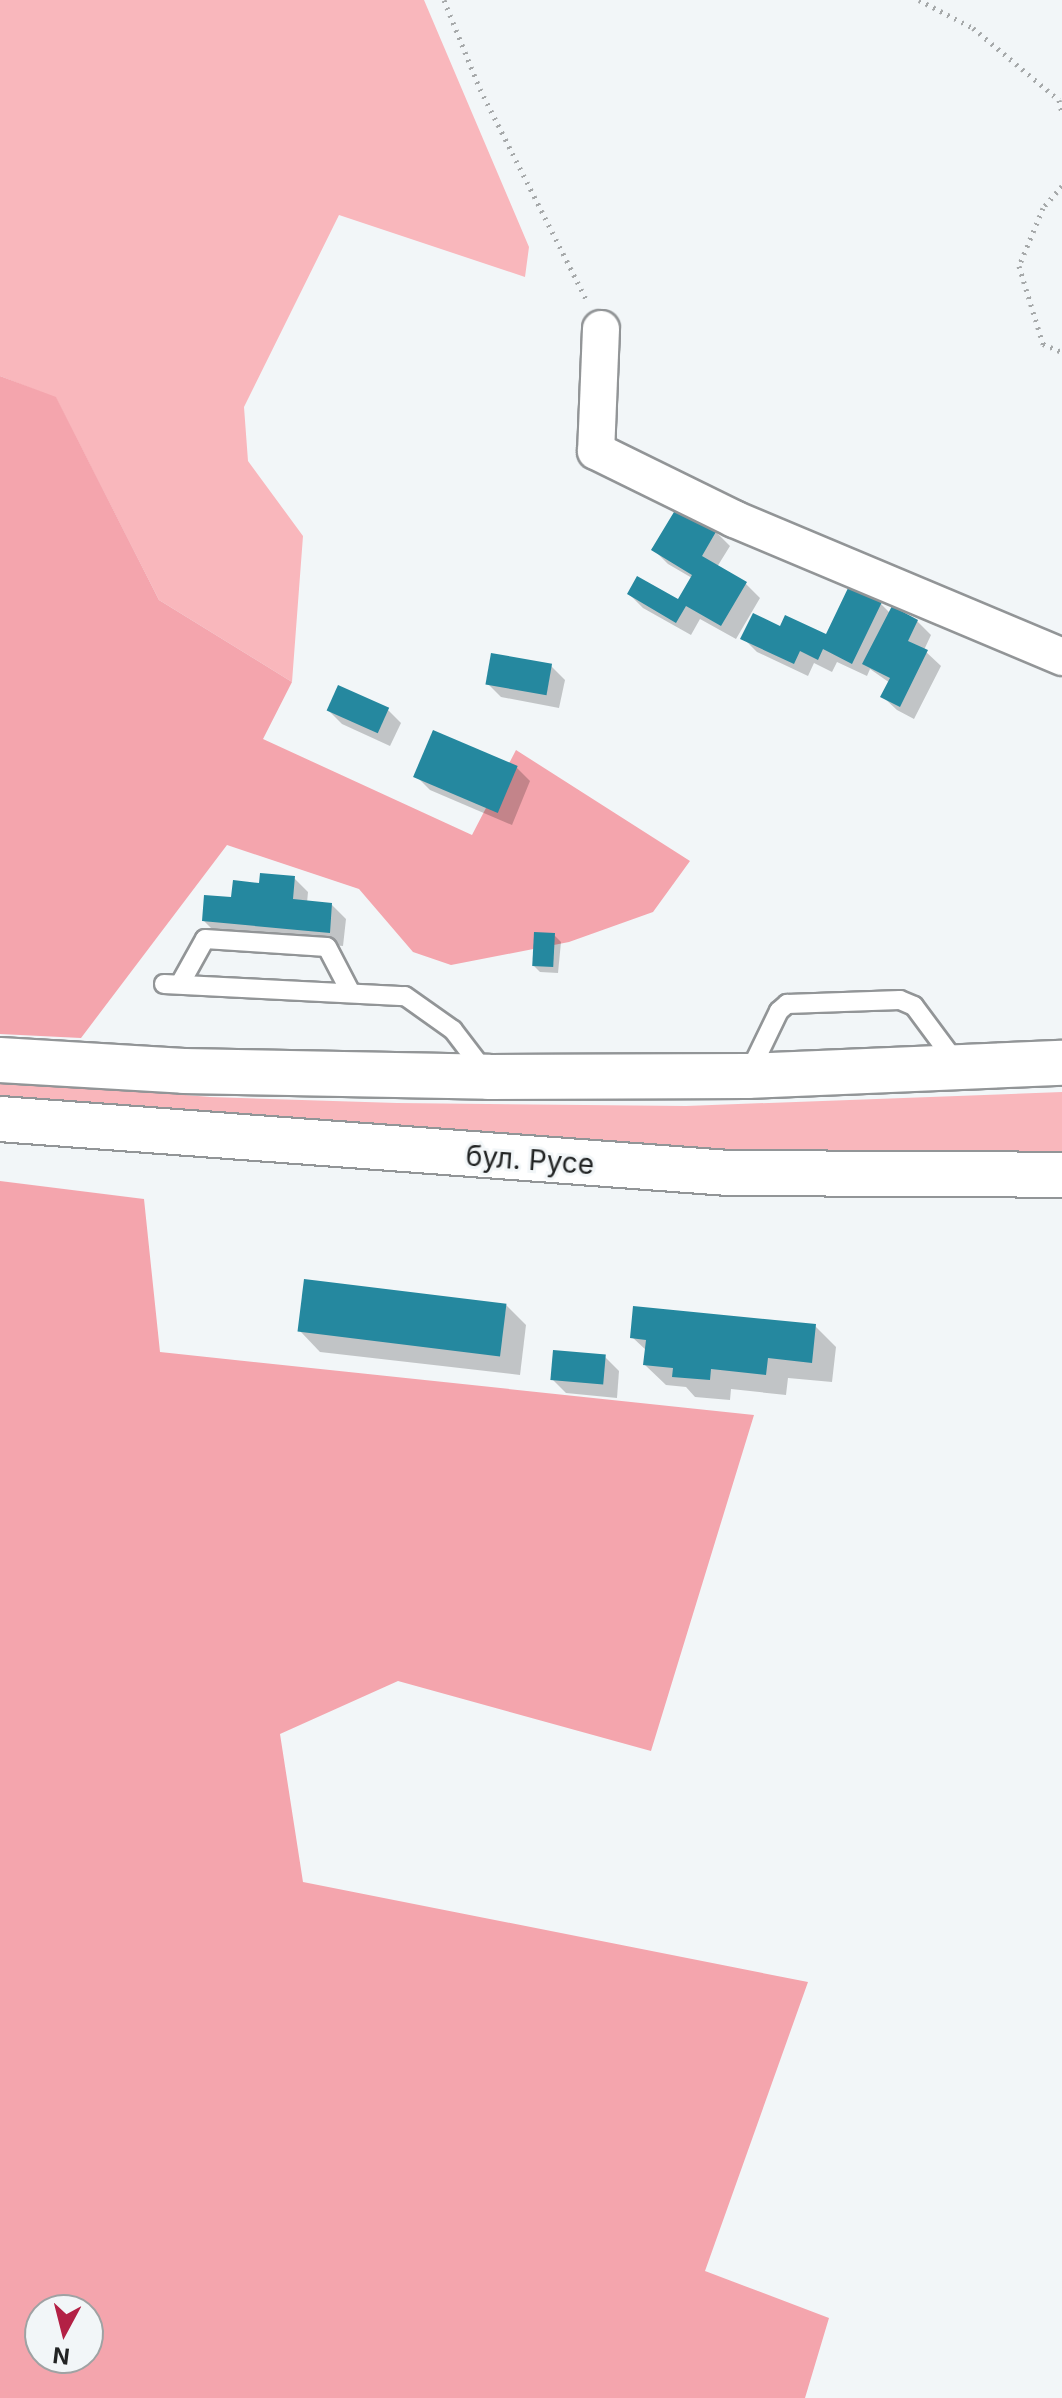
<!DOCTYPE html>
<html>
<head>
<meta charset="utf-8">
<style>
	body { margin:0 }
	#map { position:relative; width:1062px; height:2398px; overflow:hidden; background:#f2f6f8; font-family:Inter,sans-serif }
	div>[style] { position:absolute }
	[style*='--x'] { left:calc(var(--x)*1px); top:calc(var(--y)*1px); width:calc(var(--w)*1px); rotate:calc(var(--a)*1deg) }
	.green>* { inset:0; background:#f9b7bc }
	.forest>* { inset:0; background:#f4a5ad }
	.shadow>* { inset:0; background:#0003 }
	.building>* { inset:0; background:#25889f; transform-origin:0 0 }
	.path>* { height:5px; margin-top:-2.5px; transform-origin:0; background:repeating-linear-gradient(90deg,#a6a9aa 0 2px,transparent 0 8px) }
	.roads { filter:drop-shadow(2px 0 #929597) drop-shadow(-2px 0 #929597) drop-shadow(0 2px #929597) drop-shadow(0 -2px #929597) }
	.service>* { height:18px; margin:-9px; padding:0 9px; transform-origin:9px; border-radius:9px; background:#fff }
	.minor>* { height:36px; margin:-18px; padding:0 18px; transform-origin:18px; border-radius:18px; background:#fff }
	.secondary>* { height:44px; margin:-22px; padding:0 22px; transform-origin:22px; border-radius:22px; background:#fff }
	span { translate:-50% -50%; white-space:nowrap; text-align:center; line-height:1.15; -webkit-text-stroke:6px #f2f6f8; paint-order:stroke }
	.street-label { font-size:28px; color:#222424 }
	.north { position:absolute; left:24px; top:2294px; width:80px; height:80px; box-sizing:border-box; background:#f2f6f8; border:2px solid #9fa2a3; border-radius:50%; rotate:187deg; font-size:22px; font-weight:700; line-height:32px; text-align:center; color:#222424 }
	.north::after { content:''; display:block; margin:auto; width:28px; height:36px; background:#b32145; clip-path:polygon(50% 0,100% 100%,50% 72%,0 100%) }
</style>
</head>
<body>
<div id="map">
	<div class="green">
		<i style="clip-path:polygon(0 0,424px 0,529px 247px,525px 277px,339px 215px,244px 407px,248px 461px,303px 536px,292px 682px,159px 600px,56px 398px,0 376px)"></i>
		<i style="clip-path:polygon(0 1080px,210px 1097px,397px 1103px,686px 1106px,1062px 1092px,1062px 1163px,862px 1160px,0 1107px)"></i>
	</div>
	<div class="forest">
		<i style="clip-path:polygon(0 376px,56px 397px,159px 600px,292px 682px,263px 739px,472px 835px,516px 750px,690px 861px,653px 912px,569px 942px,451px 965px,413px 952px,359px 889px,227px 845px,81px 1038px,0 1034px)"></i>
		<i style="clip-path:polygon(evenodd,0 1181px,144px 1199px,160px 1352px,754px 1415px,651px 1751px,398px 1681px,280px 1734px,303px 1882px,808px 1982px,705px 2271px,829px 2318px,805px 2398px,0 2398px,0 1181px,88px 2310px,88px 2358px,40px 2358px,40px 2310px,88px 2310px)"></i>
	</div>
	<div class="shadow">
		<i style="clip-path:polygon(678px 510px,716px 532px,730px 546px,717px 567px,746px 584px,760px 598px,736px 639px,700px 619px,691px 635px,643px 608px,629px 594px,678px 602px,692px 578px,668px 564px,654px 550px)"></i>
		<i style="clip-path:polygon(881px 604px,890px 613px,917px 621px,931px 635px,924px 650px,941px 666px,914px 719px,897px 710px,883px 697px,890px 683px,870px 669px,867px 676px,837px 662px,832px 672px,814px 663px,808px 676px,757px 652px,743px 638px,781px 628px,827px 637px)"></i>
		<i style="clip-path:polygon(551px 666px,565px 680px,559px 708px,501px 697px,487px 683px)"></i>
		<i style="clip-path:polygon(387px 709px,401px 723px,390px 746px,342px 724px,328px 710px)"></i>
		<i style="clip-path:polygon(516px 767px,530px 781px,512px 825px,430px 790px,416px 776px)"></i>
		<i style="clip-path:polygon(294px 878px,308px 892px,307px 903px,332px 905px,346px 919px,343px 946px,218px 935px,204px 921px,233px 899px,261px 885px)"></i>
		<i style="clip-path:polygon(554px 935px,561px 942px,558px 973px,540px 972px,533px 965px)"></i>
		<i style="clip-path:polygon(506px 1305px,526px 1325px,520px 1375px,320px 1352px,300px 1331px)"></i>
		<i style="clip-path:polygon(815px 1326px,836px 1347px,832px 1382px,788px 1378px,786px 1395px,731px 1389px,730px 1400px,695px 1397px,686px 1387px,666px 1385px,645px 1365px,647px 1351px,632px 1337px)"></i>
		<i style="clip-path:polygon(605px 1357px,619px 1371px,617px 1398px,566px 1393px,552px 1379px)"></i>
	</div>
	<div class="building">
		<i style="clip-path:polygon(677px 507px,717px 530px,702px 556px,747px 582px,721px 626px,686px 606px,676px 623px,627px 594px,637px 576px,678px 599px,692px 575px,651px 550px)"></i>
		<i style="clip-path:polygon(849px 586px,882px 602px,852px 664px,823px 649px,818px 660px,800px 651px,794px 664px,740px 639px,753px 613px,780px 626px,785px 615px,826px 634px)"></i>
		<i style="clip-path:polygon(892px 606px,918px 620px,908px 641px,928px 650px,900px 707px,880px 697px,890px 678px,862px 664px)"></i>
		<i style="left:491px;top:653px;width:62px;height:32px;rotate:10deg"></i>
		<i style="left:338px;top:685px;width:56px;height:28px;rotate:24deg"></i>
		<i style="left:433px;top:730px;width:92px;height:51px;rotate:23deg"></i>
		<i style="clip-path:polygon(260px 873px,295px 876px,293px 899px,332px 903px,330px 933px,202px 921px,204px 895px,231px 897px,233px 880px,259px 883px)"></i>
		<i style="left:534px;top:932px;width:21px;height:34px;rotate:3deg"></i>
		<i style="left:304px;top:1279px;width:204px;height:53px;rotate:7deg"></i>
		<i style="clip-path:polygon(633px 1306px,816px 1324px,812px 1363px,768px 1358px,766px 1375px,711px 1369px,710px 1380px,672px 1377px,673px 1368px,643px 1365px,646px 1340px,630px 1338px)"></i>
		<i style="left:553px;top:1350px;width:53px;height:30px;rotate:5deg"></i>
	</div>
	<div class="path">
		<i style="--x:444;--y:0;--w:96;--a:68"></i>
		<i style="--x:480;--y:89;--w:235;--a:63.2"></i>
		<i style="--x:919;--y:0;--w:61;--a:27.4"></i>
		<i style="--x:973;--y:28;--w:112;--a:39.9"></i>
		<i style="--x:1059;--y:100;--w:13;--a:77"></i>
		<i style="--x:1062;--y:186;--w:29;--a:131"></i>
		<i style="--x:1043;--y:208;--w:63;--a:112.5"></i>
		<i style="--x:1019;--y:266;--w:82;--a:72.9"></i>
		<i style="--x:1043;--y:344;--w:21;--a:23"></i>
	</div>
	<div class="roads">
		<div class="service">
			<i style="--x:164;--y:984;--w:241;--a:2.9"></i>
			<i style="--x:405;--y:996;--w:59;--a:35.3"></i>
			<i style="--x:453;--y:1030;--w:53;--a:52.7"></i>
			<i style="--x:180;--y:984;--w:51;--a:-60.9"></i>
			<i style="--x:205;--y:939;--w:122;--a:3.8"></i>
			<i style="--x:327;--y:947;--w:50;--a:62.4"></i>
			<i style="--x:748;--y:1075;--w:71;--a:-64.2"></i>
			<i style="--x:779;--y:1011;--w:11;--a:-41"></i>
			<i style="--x:787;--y:1004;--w:113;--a:-2"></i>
			<i style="--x:900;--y:1000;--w:15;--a:23"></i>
			<i style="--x:914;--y:1006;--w:72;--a:53.4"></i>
		</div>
		<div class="minor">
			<i style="--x:601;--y:329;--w:122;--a:92.3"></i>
			<i style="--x:596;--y:451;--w:154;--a:26.2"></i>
			<i style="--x:734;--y:519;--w:356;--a:22.8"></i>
		</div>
		<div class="secondary">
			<i style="--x:0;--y:1060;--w:184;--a:3.4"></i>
			<i style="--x:184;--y:1071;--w:305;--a:1.1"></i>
			<i style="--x:489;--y:1077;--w:258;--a:-0.2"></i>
			<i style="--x:747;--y:1076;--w:315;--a:-2.4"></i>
			<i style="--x:0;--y:1119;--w:731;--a:4.24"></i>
			<i style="--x:729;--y:1173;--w:333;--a:0.3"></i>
		</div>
	</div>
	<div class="street-label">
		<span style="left:530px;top:1160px;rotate:4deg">бул. Русе</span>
	</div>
	<div class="north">N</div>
</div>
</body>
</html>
